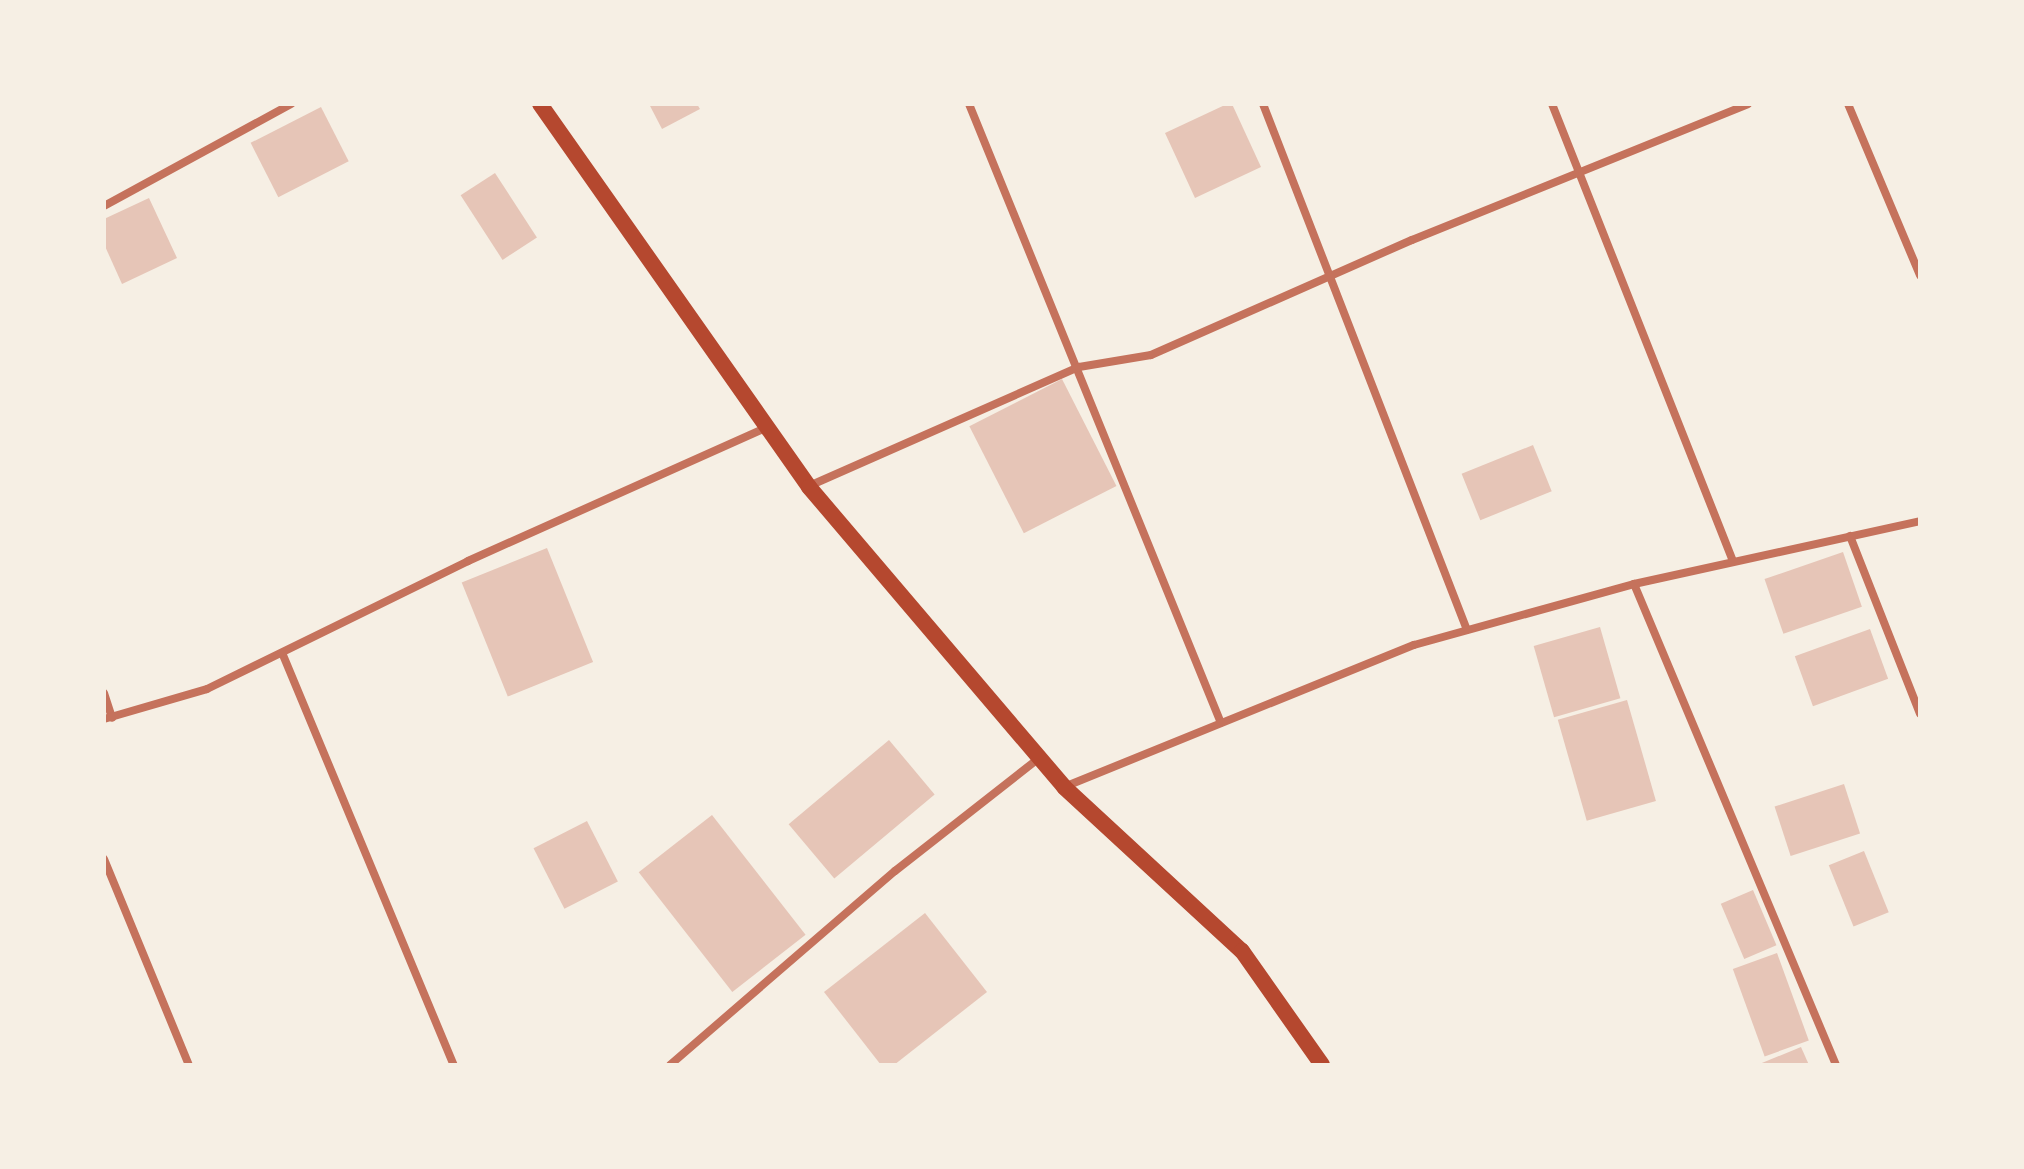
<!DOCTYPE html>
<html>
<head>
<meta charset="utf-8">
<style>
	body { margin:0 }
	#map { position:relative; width:2024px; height:1169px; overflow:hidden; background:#f6efe4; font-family:"Public Sans",sans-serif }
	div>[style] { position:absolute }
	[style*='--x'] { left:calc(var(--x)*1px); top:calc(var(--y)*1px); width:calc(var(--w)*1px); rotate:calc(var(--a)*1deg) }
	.building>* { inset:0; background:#e6c5b7; transform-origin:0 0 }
	.minor>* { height:8px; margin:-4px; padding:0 4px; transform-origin:4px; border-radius:4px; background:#c5725c }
	.secondary>* { height:16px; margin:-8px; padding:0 8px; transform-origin:8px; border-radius:8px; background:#b5482f }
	span { translate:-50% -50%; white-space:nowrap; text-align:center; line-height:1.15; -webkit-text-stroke:7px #f6efe4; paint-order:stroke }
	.frame { position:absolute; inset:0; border:106px solid #f6efe4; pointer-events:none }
</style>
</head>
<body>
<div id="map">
	<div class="building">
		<i style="clip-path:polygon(649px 104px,697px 104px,700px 109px,662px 129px)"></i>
		<i style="clip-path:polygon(1227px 104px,1232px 104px,1261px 167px,1195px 198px,1165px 133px)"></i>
		<i style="left:321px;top:107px;width:61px;height:79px;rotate:63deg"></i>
		<i style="left:495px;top:173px;width:77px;height:41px;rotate:57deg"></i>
		<i style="clip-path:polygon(149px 198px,177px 258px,122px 284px,104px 244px,104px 219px)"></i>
		<i style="left:1062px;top:379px;width:120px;height:104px;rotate:63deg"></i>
		<i style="left:1533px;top:445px;width:50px;height:77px;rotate:68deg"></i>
		<i style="left:547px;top:548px;width:123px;height:92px;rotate:68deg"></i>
		<i style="left:1843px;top:552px;width:58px;height:83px;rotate:71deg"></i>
		<i style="left:1600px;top:627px;width:74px;height:69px;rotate:74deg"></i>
		<i style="left:1870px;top:629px;width:53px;height:80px;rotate:70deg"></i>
		<i style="left:1627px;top:700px;width:105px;height:72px;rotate:74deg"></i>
		<i style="left:889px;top:740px;width:71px;height:131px;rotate:50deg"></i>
		<i style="left:1844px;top:784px;width:52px;height:73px;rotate:72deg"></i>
		<i style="left:712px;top:815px;width:152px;height:93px;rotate:52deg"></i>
		<i style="left:587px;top:821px;width:68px;height:60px;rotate:63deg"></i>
		<i style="left:1864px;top:851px;width:66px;height:38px;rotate:68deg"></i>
		<i style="left:1753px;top:890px;width:60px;height:35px;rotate:67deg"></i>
		<i style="clip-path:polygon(925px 913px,987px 992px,894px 1065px,881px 1065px,824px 992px)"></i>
		<i style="left:1777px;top:953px;width:93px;height:47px;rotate:70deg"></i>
		<i style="clip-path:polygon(1801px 1047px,1809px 1065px,1757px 1065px)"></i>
	</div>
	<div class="minor">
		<i style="--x:969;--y:104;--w:668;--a:67.85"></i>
		<i style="--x:1263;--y:104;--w:564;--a:68.8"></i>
		<i style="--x:1552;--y:104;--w:492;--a:68.4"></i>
		<i style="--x:1848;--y:104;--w:186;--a:67.2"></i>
		<i style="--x:104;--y:206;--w:213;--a:-28.6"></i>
		<i style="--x:809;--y:486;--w:295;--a:-23.8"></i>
		<i style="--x:1079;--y:367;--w:73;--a:-9.5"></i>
		<i style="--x:1151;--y:355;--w:285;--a:-23.8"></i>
		<i style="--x:1412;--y:240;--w:362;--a:-22"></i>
		<i style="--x:1850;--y:536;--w:191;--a:68.5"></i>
		<i style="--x:1634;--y:584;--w:522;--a:67.22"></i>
		<i style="--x:283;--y:655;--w:444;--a:67.4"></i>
		<i style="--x:104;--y:693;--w:26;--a:72"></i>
		<i style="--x:104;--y:719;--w:107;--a:-16.2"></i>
		<i style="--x:207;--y:689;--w:291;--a:-26.1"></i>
		<i style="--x:468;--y:561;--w:326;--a:-24.1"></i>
		<i style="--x:1064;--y:787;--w:378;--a:-22.1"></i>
		<i style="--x:1414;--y:645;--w:228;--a:-15.5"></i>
		<i style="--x:1634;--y:584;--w:293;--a:-12.4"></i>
		<i style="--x:104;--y:859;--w:223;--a:67.6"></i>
		<i style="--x:670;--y:1065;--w:297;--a:-40.8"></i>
		<i style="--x:895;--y:871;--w:183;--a:-38.1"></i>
	</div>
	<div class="secondary">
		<i style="--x:540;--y:104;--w:468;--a:54.9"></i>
		<i style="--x:809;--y:487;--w:394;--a:49.6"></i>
		<i style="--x:1064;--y:787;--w:242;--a:42.7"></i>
		<i style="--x:1242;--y:951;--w:139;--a:54.9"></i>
	</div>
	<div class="frame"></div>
</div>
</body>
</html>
